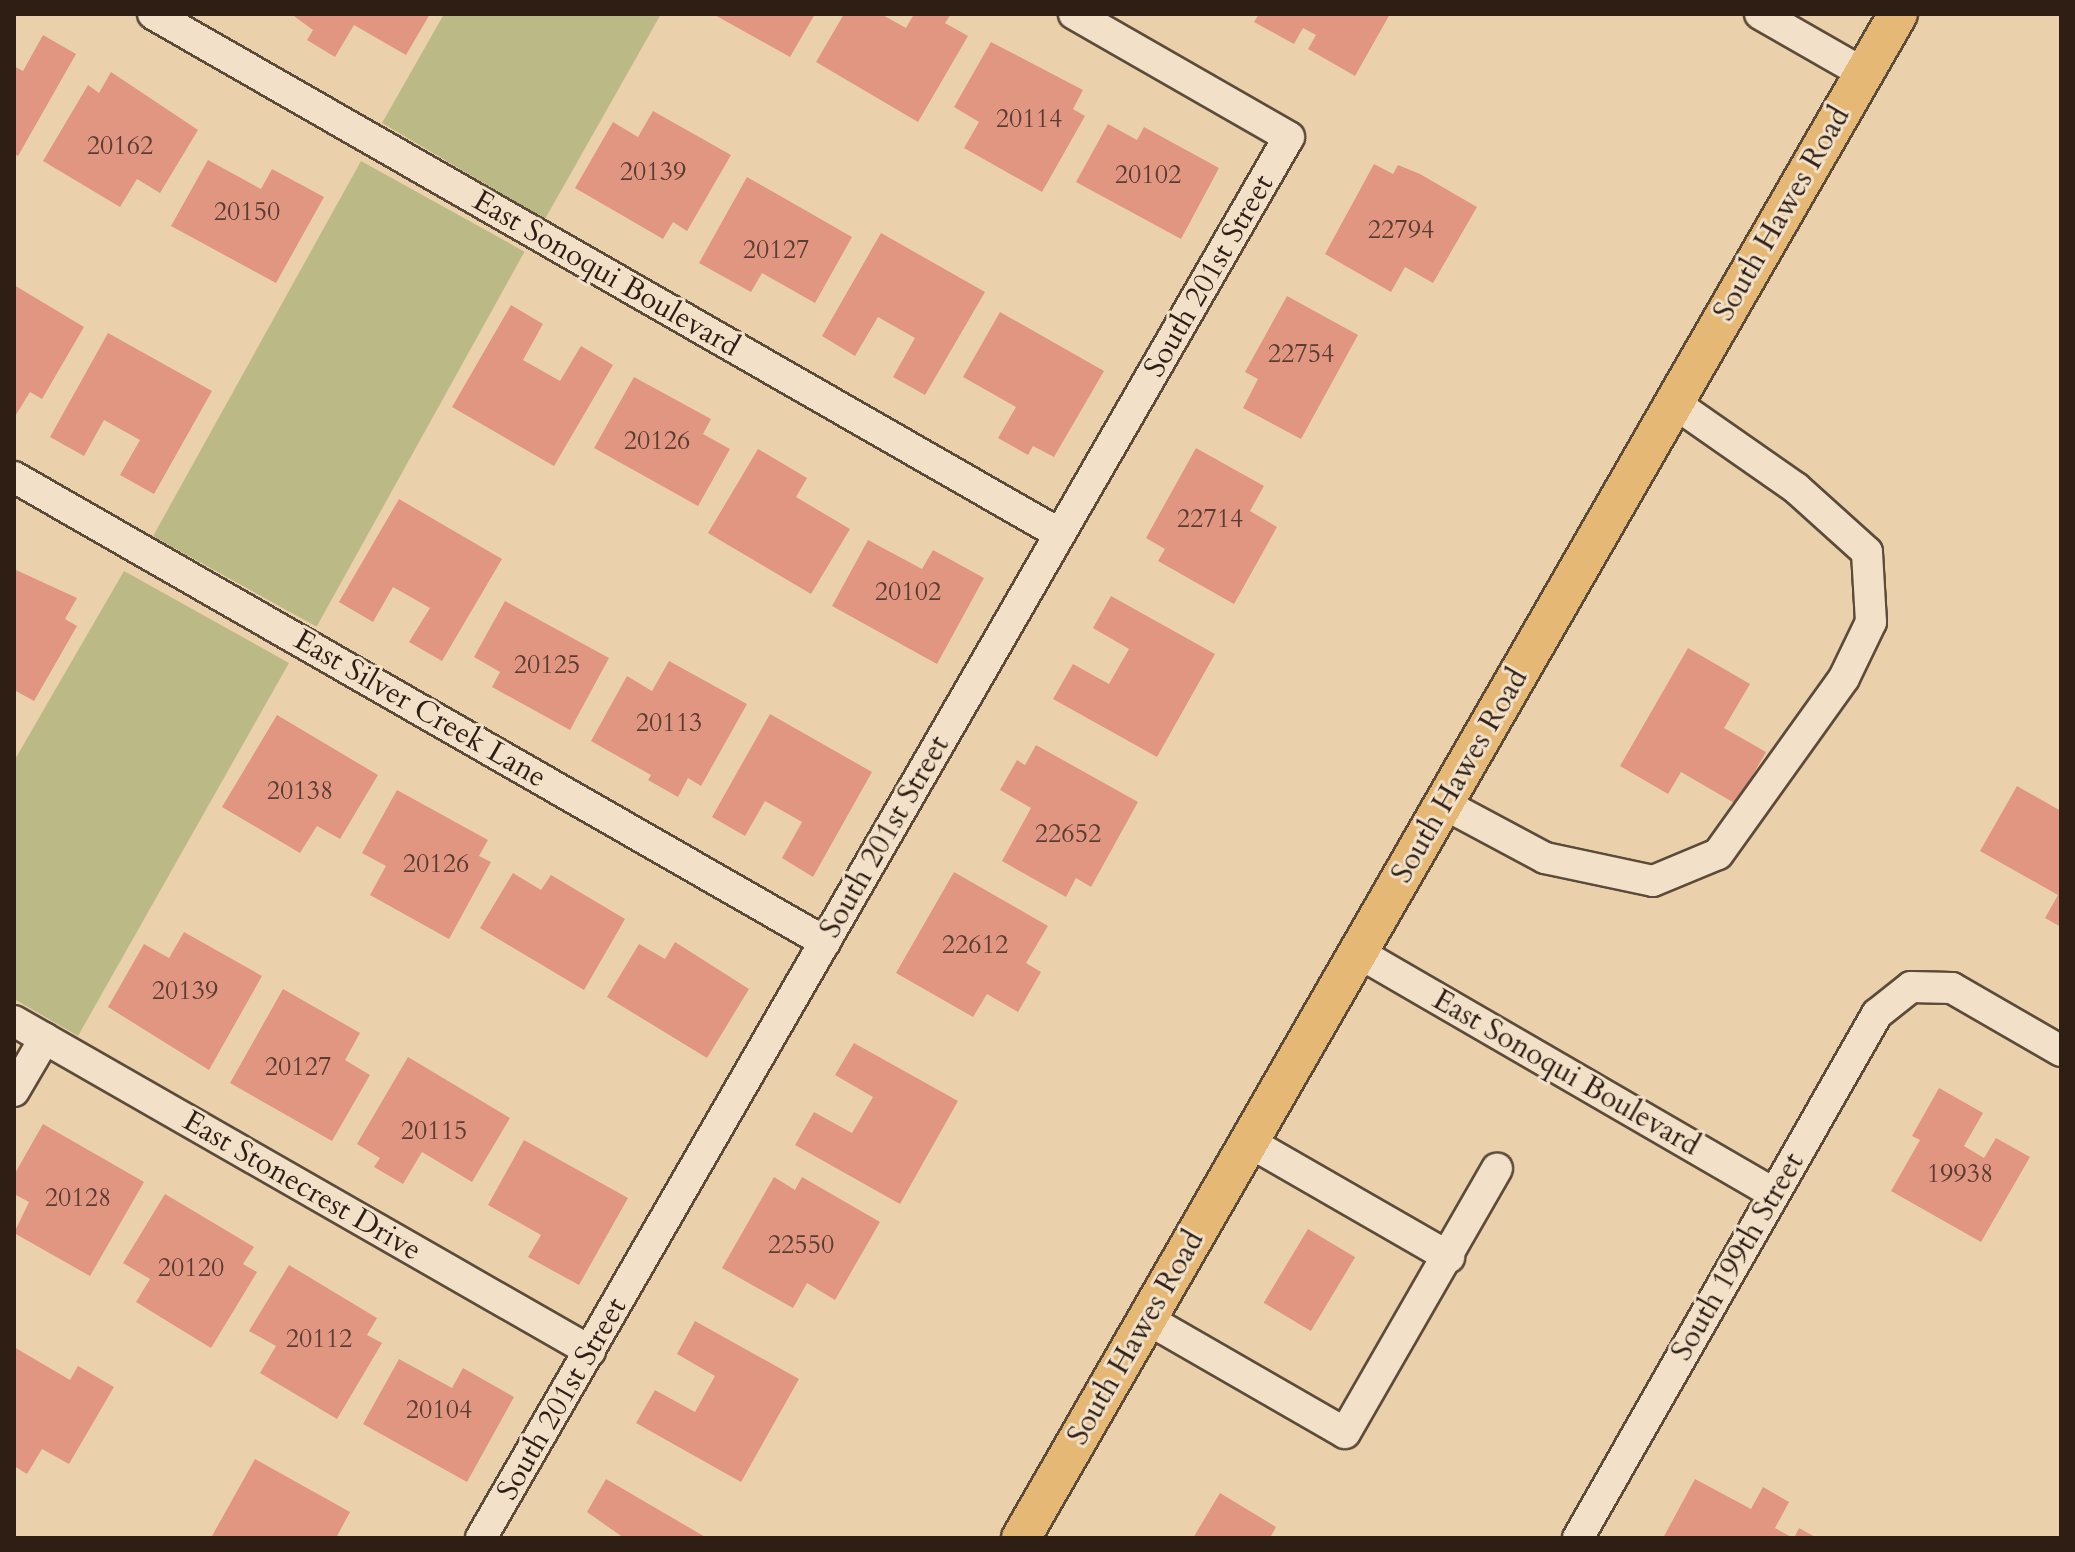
<!DOCTYPE html>
<html>
<head>
<meta charset="utf-8">
<style>
	body { margin:0 }
	#map { position:relative; width:2075px; height:1552px; overflow:hidden; background:#ebd1ab; font-family:Cardo,serif }
	div>[style] { position:absolute }
	[style*='--x'] { left:calc(var(--x)*1px); top:calc(var(--y)*1px); width:calc(var(--w)*1px); rotate:calc(var(--a)*1deg) }
	.green>* { inset:0; background:#bbba87; transform-origin:0 0 }
	.building>* { inset:0; background:#e19682; transform-origin:0 0 }
	.roads { filter:drop-shadow(2px 0 #5d4b3a) drop-shadow(-2px 0 #5d4b3a) drop-shadow(0 2px #5d4b3a) drop-shadow(0 -2px #5d4b3a) }
	.minor>* { height:30px; margin:-15px; padding:0 15px; transform-origin:15px; border-radius:15px; background:#f2e1c8 }
	.major>* { height:38px; margin:-19px; padding:0 19px; transform-origin:19px; border-radius:19px; background:#e6b876 }
	span { translate:-50% -50%; white-space:nowrap; text-align:center; line-height:1.15; -webkit-text-stroke:6px #f2e1c8; paint-order:stroke }
	.number-label { font-size:26px; color:#5b3c30 }
	.number-label span { -webkit-text-stroke-width:0 }
	.street-label { font-size:30px; color:#2e1e14 }
	.frame { position:absolute; inset:0; border:16px solid #2e1e14; pointer-events:none }
</style>
</head>
<body>
<div id="map">
	<div class="green">
		<i style="clip-path:polygon(444px 14px,661px 14px,545px 219px,382px 123px)"></i>
		<i style="left:361px;top:161px;width:187px;height:429px;rotate:29deg"></i>
		<i style="clip-path:polygon(124px 571px,289px 663px,78px 1036px,14px 999px,14px 761px)"></i>
	</div>
	<div class="building">
		<i style="clip-path:polygon(291px 14px,430px 14px,406px 55px,354px 25px,335px 57px,307px 40px,313px 30px)"></i>
		<i style="clip-path:polygon(713px 14px,815px 14px,790px 57px)"></i>
		<i style="clip-path:polygon(844px 14px,881px 14px,906px 28px,914px 14px,951px 14px,945px 23px,968px 36px,918px 122px,816px 62px)"></i>
		<i style="clip-path:polygon(1259px 14px,1390px 14px,1355px 76px,1308px 49px,1316px 35px,1303px 28px,1294px 44px,1254px 22px)"></i>
		<i style="clip-path:polygon(43px 35px,76px 54px,18px 156px,14px 154px,14px 66px,23px 71px)"></i>
		<i style="clip-path:polygon(991px 42px,1083px 90px,1073px 109px,1085px 116px,1042px 192px,964px 148px,979px 122px,954px 107px)"></i>
		<i style="clip-path:polygon(111px 72px,198px 130px,160px 193px,137px 179px,120px 207px,43px 161px,88px 85px,99px 93px)"></i>
		<i style="clip-path:polygon(653px 111px,731px 155px,687px 231px,673px 222px,663px 239px,575px 188px,613px 122px,638px 137px)"></i>
		<i style="clip-path:polygon(1108px 124px,1137px 140px,1144px 127px,1219px 168px,1181px 239px,1076px 182px)"></i>
		<i style="clip-path:polygon(208px 160px,261px 189px,272px 169px,324px 197px,276px 283px,171px 226px)"></i>
		<i style="clip-path:polygon(1374px 164px,1393px 174px,1398px 165px,1420px 174px,1477px 207px,1433px 283px,1405px 267px,1391px 292px,1325px 254px)"></i>
		<i style="clip-path:polygon(747px 177px,852px 237px,815px 303px,762px 273px,751px 292px,699px 263px)"></i>
		<i style="clip-path:polygon(881px 233px,985px 292px,925px 395px,893px 377px,915px 338px,878px 317px,855px 356px,822px 336px)"></i>
		<i style="clip-path:polygon(14px 285px,84px 327px,42px 399px,30px 392px,14px 418px)"></i>
		<i style="clip-path:polygon(1287px 296px,1358px 335px,1301px 439px,1243px 408px,1258px 379px,1245px 372px)"></i>
		<i style="clip-path:polygon(511px 305px,543px 324px,523px 360px,560px 381px,581px 346px,613px 365px,554px 466px,452px 407px)"></i>
		<i style="clip-path:polygon(1000px 312px,1104px 371px,1054px 457px,1033px 446px,1028px 455px,998px 438px,1016px 407px,963px 377px)"></i>
		<i style="clip-path:polygon(108px 333px,212px 391px,154px 494px,120px 475px,140px 440px,104px 420px,84px 456px,50px 437px)"></i>
		<i style="clip-path:polygon(634px 377px,711px 419px,703px 434px,730px 449px,698px 506px,594px 448px)"></i>
		<i style="clip-path:polygon(1196px 448px,1264px 486px,1250px 511px,1277px 527px,1234px 604px,1158px 561px,1165px 549px,1146px 538px)"></i>
		<i style="clip-path:polygon(758px 449px,807px 478px,796px 497px,850px 529px,811px 594px,708px 533px)"></i>
		<i style="clip-path:polygon(399px 499px,502px 559px,442px 661px,409px 642px,430px 608px,393px 587px,373px 622px,339px 602px)"></i>
		<i style="clip-path:polygon(868px 540px,922px 569px,933px 550px,984px 578px,937px 664px,832px 606px)"></i>
		<i style="clip-path:polygon(14px 569px,77px 598px,65px 619px,77px 626px,34px 701px,14px 690px)"></i>
		<i style="clip-path:polygon(1111px 596px,1215px 654px,1157px 757px,1053px 699px,1073px 664px,1109px 684px,1129px 649px,1093px 628px)"></i>
		<i style="clip-path:polygon(505px 601px,609px 658px,570px 730px,492px 687px,500px 672px,474px 657px)"></i>
		<i style="clip-path:polygon(1688px 648px,1750px 684px,1724px 728px,1766px 752px,1736px 804px,1681px 772px,1668px 794px,1620px 766px)"></i>
		<i style="clip-path:polygon(669px 661px,747px 704px,701px 786px,688px 778px,678px 797px,648px 780px,651px 775px,591px 741px,627px 676px,652px 691px)"></i>
		<i style="clip-path:polygon(770px 714px,872px 772px,813px 877px,782px 858px,802px 822px,765px 801px,745px 836px,712px 817px)"></i>
		<i style="clip-path:polygon(277px 715px,378px 775px,340px 839px,317px 826px,300px 853px,222px 807px)"></i>
		<i style="clip-path:polygon(1036px 745px,1138px 802px,1091px 887px,1076px 878px,1066px 897px,1002px 861px,1031px 808px,1000px 790px,1017px 760px,1025px 765px)"></i>
		<i style="clip-path:polygon(2017px 786px,2061px 811px,2061px 927px,2045px 918px,2058px 895px,1980px 851px)"></i>
		<i style="clip-path:polygon(397px 790px,488px 840px,479px 856px,491px 862px,449px 939px,370px 895px,386px 866px,362px 853px)"></i>
		<i style="clip-path:polygon(954px 872px,1048px 926px,1026px 963px,1041px 972px,1018px 1012px,987px 994px,973px 1017px,896px 973px)"></i>
		<i style="clip-path:polygon(513px 873px,541px 890px,551px 875px,625px 919px,584px 990px,480px 928px)"></i>
		<i style="clip-path:polygon(184px 932px,262px 976px,209px 1070px,108px 1007px,144px 944px,169px 958px)"></i>
		<i style="clip-path:polygon(675px 942px,749px 989px,707px 1058px,607px 997px,639px 944px,665px 959px)"></i>
		<i style="clip-path:polygon(283px 989px,360px 1033px,345px 1060px,370px 1075px,332px 1141px,230px 1083px)"></i>
		<i style="clip-path:polygon(854px 1043px,958px 1101px,900px 1204px,795px 1145px,814px 1112px,852px 1133px,873px 1097px,835px 1075px)"></i>
		<i style="clip-path:polygon(408px 1057px,510px 1118px,472px 1182px,422px 1152px,403px 1184px,374px 1167px,380px 1158px,357px 1144px)"></i>
		<i style="clip-path:polygon(1939px 1088px,1983px 1113px,1964px 1146px,1984px 1158px,1996px 1138px,2030px 1157px,1981px 1242px,1891px 1191px,1920px 1140px,1912px 1136px)"></i>
		<i style="clip-path:polygon(43px 1124px,144px 1182px,90px 1276px,14px 1233px,29px 1202px,14px 1194px,14px 1175px)"></i>
		<i style="clip-path:polygon(524px 1140px,628px 1198px,579px 1285px,528px 1257px,541px 1235px,488px 1205px)"></i>
		<i style="clip-path:polygon(774px 1177px,795px 1190px,802px 1177px,880px 1222px,835px 1300px,807px 1283px,793px 1308px,722px 1268px)"></i>
		<i style="clip-path:polygon(165px 1194px,254px 1247px,243px 1264px,257px 1272px,211px 1348px,136px 1302px,150px 1279px,123px 1263px)"></i>
		<i style="left:1308px;top:1229px;width:55px;height:86px;rotate:31deg"></i>
		<i style="clip-path:polygon(289px 1265px,377px 1318px,367px 1335px,382px 1343px,337px 1419px,260px 1373px,276px 1346px,249px 1331px)"></i>
		<i style="clip-path:polygon(695px 1321px,799px 1379px,741px 1482px,636px 1423px,655px 1390px,695px 1412px,715px 1376px,677px 1354px)"></i>
		<i style="clip-path:polygon(14px 1347px,70px 1380px,78px 1366px,114px 1387px,69px 1464px,42px 1449px,27px 1474px,14px 1466px)"></i>
		<i style="clip-path:polygon(399px 1359px,452px 1388px,463px 1368px,514px 1397px,467px 1482px,363px 1424px)"></i>
		<i style="clip-path:polygon(255px 1459px,350px 1512px,336px 1538px,212px 1536px)"></i>
		<i style="clip-path:polygon(606px 1479px,707px 1538px,624px 1538px,587px 1512px)"></i>
		<i style="clip-path:polygon(1695px 1479px,1751px 1509px,1763px 1487px,1789px 1502px,1775px 1528px,1793px 1538px,1663px 1538px)"></i>
		<i style="clip-path:polygon(1220px 1493px,1276px 1527px,1270px 1538px,1193px 1538px)"></i>
		<i style="clip-path:polygon(1799px 1528px,1817px 1538px,1794px 1538px)"></i>
	</div>
	<div class="roads">
		<div class="minor">
			<i style="--x:153;--y:14;--w:1045;--a:29.83"></i>
			<i style="--x:1760;--y:14;--w:119;--a:29.8"></i>
			<i style="--x:14;--y:477;--w:935;--a:29.83"></i>
			<i style="--x:1444;--y:804;--w:115;--a:28.1"></i>
			<i style="--x:1545;--y:858;--w:110;--a:12"></i>
			<i style="--x:1653;--y:881;--w:70;--a:-22.6"></i>
			<i style="--x:1718;--y:854;--w:216;--a:-54.4"></i>
			<i style="--x:1844;--y:678;--w:62;--a:-64.3"></i>
			<i style="--x:1871;--y:622;--w:70;--a:-93.3"></i>
			<i style="--x:1867;--y:552;--w:96;--a:-138"></i>
			<i style="--x:1796;--y:488;--w:149;--a:-145.1"></i>
			<i style="--x:1359;--y:953;--w:479;--a:30.1"></i>
			<i style="--x:14;--y:1021;--w:664;--a:29.81"></i>
			<i style="--x:14;--y:1091;--w:61;--a:-59.7"></i>
			<i style="--x:1249;--y:1142;--w:231;--a:29.9"></i>
			<i style="--x:1147;--y:1319;--w:228;--a:29.9"></i>
			<i style="--x:1345;--y:1433;--w:305;--a:-60.1"></i>
			<i style="--x:481;--y:1538;--w:1617;--a:-60.03"></i>
			<i style="--x:1289;--y:137;--w:248;--a:-150.2"></i>
			<i style="--x:1578;--y:1538;--w:603;--a:-60.29"></i>
			<i style="--x:1877;--y:1014;--w:43;--a:-38.5"></i>
			<i style="--x:1911;--y:987;--w:41;--a:1.4"></i>
			<i style="--x:1952;--y:988;--w:126;--a:30"></i>
		</div>
		<div class="major">
			<i style="--x:1021;--y:1538;--w:1758;--a:-60.08"></i>
		</div>
	</div>
	<div class="number-label">
		<span style="left:1029px;top:119px">20114</span>
		<span style="left:120px;top:146px">20162</span>
		<span style="left:653px;top:172px">20139</span>
		<span style="left:1148px;top:175px">20102</span>
		<span style="left:247px;top:212px">20150</span>
		<span style="left:1401px;top:230px">22794</span>
		<span style="left:776px;top:250px">20127</span>
		<span style="left:1301px;top:354px">22754</span>
		<span style="left:657px;top:441px">20126</span>
		<span style="left:1210px;top:519px">22714</span>
		<span style="left:908px;top:592px">20102</span>
		<span style="left:547px;top:665px">20125</span>
		<span style="left:669px;top:723px">20113</span>
		<span style="left:300px;top:791px">20138</span>
		<span style="left:1068px;top:834px">22652</span>
		<span style="left:436px;top:864px">20126</span>
		<span style="left:975px;top:945px">22612</span>
		<span style="left:185px;top:991px">20139</span>
		<span style="left:298px;top:1067px">20127</span>
		<span style="left:434px;top:1131px">20115</span>
		<span style="left:1960px;top:1174px">19938</span>
		<span style="left:78px;top:1198px">20128</span>
		<span style="left:801px;top:1245px">22550</span>
		<span style="left:191px;top:1268px">20120</span>
		<span style="left:319px;top:1339px">20112</span>
		<span style="left:439px;top:1410px">20104</span>
	</div>
	<div class="street-label">
		<span style="left:1782px;top:214px;rotate:-60deg">South Hawes Road</span>
		<span style="left:606px;top:274px;rotate:30deg">East Sonoqui Boulevard</span>
		<span style="left:1209px;top:276px;rotate:-60deg">South 201st Street</span>
		<span style="left:420px;top:709px;rotate:30deg">East Silver Creek Lane</span>
		<span style="left:1460px;top:776px;rotate:-60deg">South Hawes Road</span>
		<span style="left:885px;top:837px;rotate:-60deg">South 201st Street</span>
		<span style="left:1566px;top:1073px;rotate:30deg">East Sonoqui Boulevard</span>
		<span style="left:302px;top:1186px;rotate:30deg">East Stonecrest Drive</span>
		<span style="left:1738px;top:1257px;rotate:-60deg">South 199th Street</span>
		<span style="left:1136px;top:1338px;rotate:-60deg">South Hawes Road</span>
		<span style="left:562px;top:1399px;rotate:-60deg">South 201st Street</span>
	</div>
	<div class="frame"></div>
</div>
</body>
</html>
